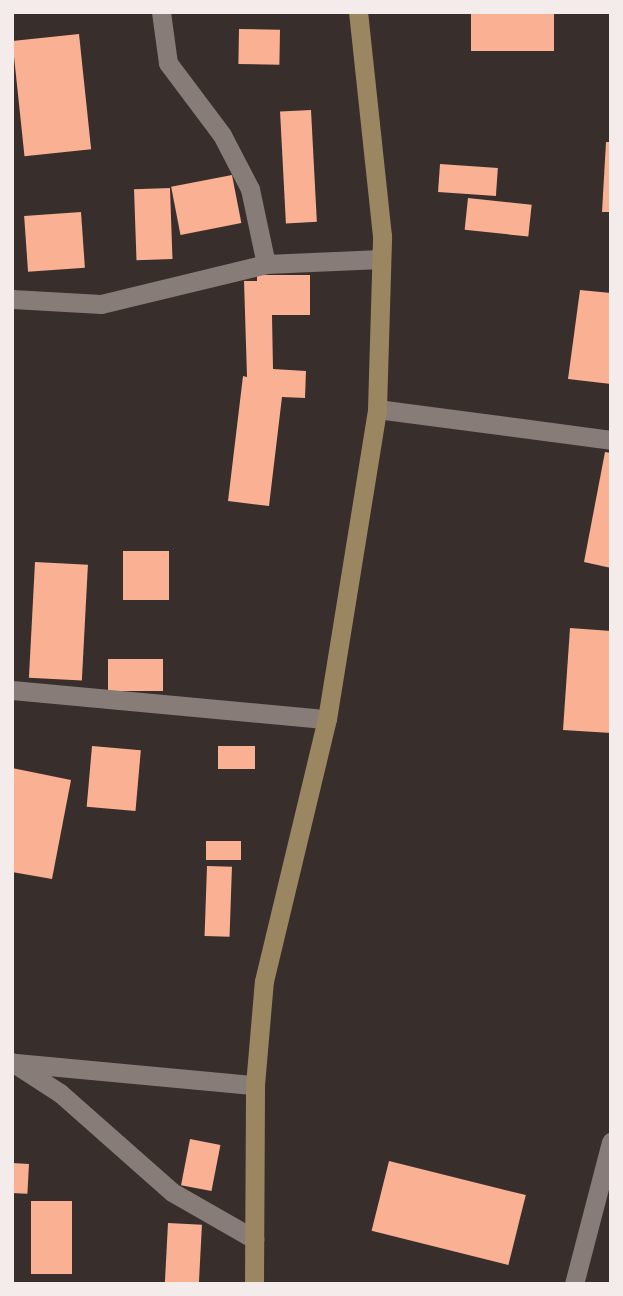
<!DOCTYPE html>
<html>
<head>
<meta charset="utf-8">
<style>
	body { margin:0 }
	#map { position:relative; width:623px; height:1296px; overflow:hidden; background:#382e2b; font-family:Karla,sans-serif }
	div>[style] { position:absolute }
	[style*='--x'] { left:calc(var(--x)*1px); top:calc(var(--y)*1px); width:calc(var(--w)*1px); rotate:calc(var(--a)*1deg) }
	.building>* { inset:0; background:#f9b093; transform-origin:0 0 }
	.minor>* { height:19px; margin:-9.5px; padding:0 9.5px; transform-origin:9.5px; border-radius:9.5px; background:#877c77 }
	.secondary>* { height:19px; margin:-9.5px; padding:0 9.5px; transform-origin:9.5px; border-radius:9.5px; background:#9b8662 }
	span { translate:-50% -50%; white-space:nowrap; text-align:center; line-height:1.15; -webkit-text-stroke:7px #2e2521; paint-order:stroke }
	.frame { position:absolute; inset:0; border:14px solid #f3ecea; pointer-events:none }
</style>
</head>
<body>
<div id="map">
	<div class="building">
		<i style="left:471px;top:12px;width:83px;height:39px"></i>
		<i style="left:239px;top:29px;width:41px;height:35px;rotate:1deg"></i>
		<i style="left:79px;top:34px;width:116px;height:67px;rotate:84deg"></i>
		<i style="left:311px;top:110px;width:112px;height:31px;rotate:87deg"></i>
		<i style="clip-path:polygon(606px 142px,611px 142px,611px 212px,602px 212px)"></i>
		<i style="left:440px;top:164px;width:58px;height:28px;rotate:4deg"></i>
		<i style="left:232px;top:175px;width:49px;height:62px;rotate:79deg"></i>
		<i style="left:170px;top:188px;width:71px;height:36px;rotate:88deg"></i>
		<i style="left:468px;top:198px;width:64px;height:32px;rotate:6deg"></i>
		<i style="left:81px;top:212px;width:56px;height:57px;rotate:86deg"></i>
		<i style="clip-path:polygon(257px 275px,310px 275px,310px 315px,272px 315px,273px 369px,306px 371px,305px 398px,282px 397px,269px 506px,228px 501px,243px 376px,247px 377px,244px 281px,257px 281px)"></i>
		<i style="clip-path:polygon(580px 290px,611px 293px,611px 384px,568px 379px)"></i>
		<i style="clip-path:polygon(605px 452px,611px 453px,611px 568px,584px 562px)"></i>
		<i style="left:123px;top:551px;width:46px;height:49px"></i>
		<i style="left:35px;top:562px;width:53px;height:116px;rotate:3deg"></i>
		<i style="clip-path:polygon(570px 628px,611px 631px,611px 733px,563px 730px)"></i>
		<i style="left:108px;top:659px;width:55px;height:32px"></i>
		<i style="left:92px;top:746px;width:49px;height:61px;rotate:5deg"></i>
		<i style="left:218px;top:746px;width:37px;height:23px"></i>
		<i style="clip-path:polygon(12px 768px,71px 780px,52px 879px,12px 872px)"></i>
		<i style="left:206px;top:841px;width:35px;height:19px"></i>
		<i style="left:207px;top:866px;width:25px;height:70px;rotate:2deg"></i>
		<i style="left:190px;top:1139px;width:31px;height:47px;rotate:11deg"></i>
		<i style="left:389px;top:1161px;width:141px;height:72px;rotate:14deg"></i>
		<i style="left:12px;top:1163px;width:17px;height:30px;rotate:3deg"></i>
		<i style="left:31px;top:1201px;width:41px;height:73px"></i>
		<i style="left:168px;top:1223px;width:34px;height:61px;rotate:3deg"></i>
	</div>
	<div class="minor">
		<i style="--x:161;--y:12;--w:51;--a:82.2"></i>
		<i style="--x:168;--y:63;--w:90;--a:53.1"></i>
		<i style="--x:222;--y:135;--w:61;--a:62.6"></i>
		<i style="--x:250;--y:189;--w:77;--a:78"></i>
		<i style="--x:12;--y:299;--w:89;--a:3.2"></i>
		<i style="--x:101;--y:304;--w:170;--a:-13.6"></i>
		<i style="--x:266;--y:264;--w:115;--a:-2.5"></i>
		<i style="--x:377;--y:409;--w:236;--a:7.5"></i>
		<i style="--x:12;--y:690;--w:316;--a:5.3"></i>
		<i style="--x:12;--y:1062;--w:57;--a:32.9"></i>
		<i style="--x:60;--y:1093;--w:149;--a:41.5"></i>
		<i style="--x:172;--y:1192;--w:95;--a:29.8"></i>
		<i style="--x:16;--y:1063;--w:240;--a:5.3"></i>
		<i style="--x:574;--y:1284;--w:147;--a:-75.4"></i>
	</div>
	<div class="secondary">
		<i style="--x:254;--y:1284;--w:199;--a:-89.7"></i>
		<i style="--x:255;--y:1085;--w:104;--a:-85.1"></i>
		<i style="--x:264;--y:981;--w:269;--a:-76.5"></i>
		<i style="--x:327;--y:719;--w:314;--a:-80.8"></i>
		<i style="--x:377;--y:409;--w:173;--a:-88.3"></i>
		<i style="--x:382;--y:236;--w:225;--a:-96.1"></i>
	</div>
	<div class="frame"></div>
</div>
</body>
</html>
